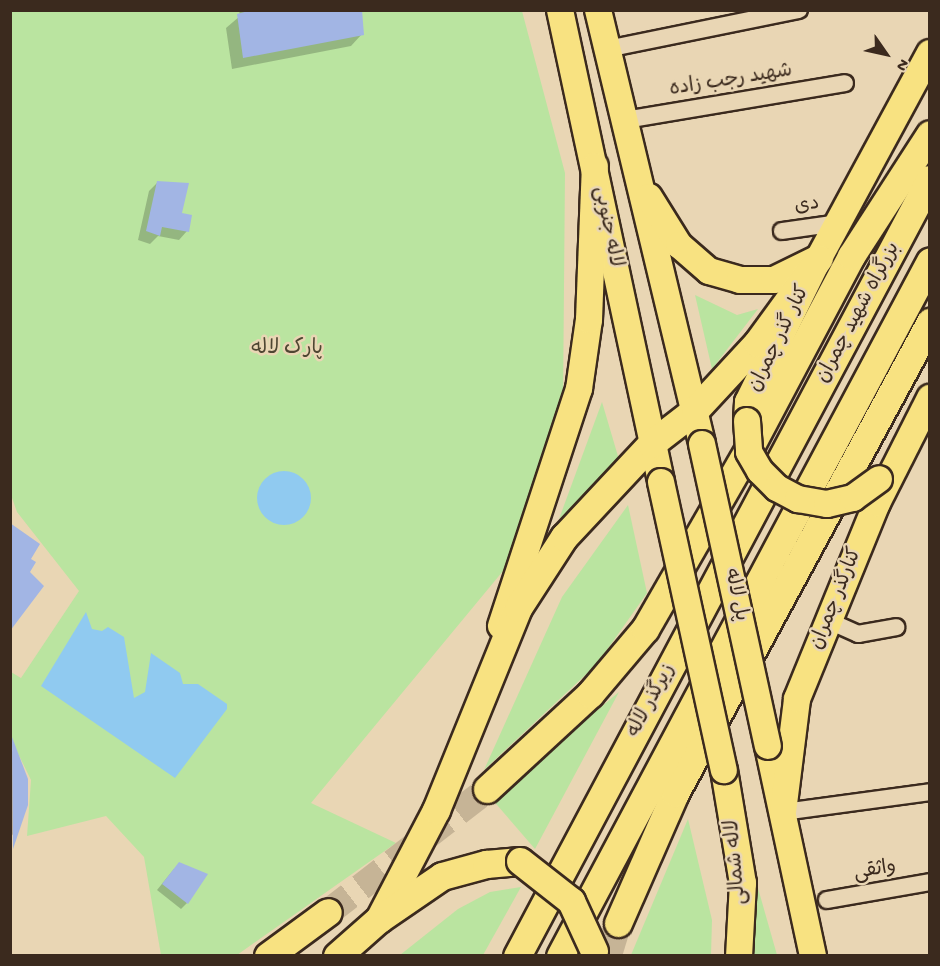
<!DOCTYPE html>
<html>
<head>
<meta charset="utf-8">
<style>
	body { margin:0 }
	#map { position:relative; width:940px; height:966px; overflow:hidden; background:#e9d6b4; font-family:"Gochi Hand","Playpen Sans Arabic",sans-serif }
	div>[style] { position:absolute }
	[style*='--x'] { left:calc(var(--x)*1px); top:calc(var(--y)*1px); width:calc(var(--w)*1px); rotate:calc(var(--a)*1deg) }
	.green>* { inset:0; background:#bae4a0 }
	.water>* { inset:0; background:#90caf0 }
	.round { border-radius:50% }
	.shadow>* { inset:0; background:#0003 }
	.building>* { inset:0; background:#a2b5e4 }
	.trunk-tunnel>* { height:27px; margin-top:-13.5px; transform-origin:0; background:repeating-linear-gradient(90deg,#c6b496 0 27px,transparent 0 41px) }
	.roads { filter:drop-shadow(2px 0 #3b2a1e) drop-shadow(-2px 0 #3b2a1e) drop-shadow(0 2px #3b2a1e) drop-shadow(0 -2px #3b2a1e) }
	.minor>* { height:16px; margin:-8px; padding:0 8px; transform-origin:8px; border-radius:8px; background:#e9d6b4 }
	.primary>* { height:26px; margin:-13px; padding:0 13px; transform-origin:13px; border-radius:13px; background:#f8e281 }
	.trunk>* { height:27px; margin:-13.5px; padding:0 13.5px; transform-origin:13.5px; border-radius:13.5px; background:#f8e281 }
	.bridges { filter:drop-shadow(2px 0 #3b2a1e) drop-shadow(-2px 0 #3b2a1e) drop-shadow(0 2px #3b2a1e) drop-shadow(0 -2px #3b2a1e) }
	.primary-bridge>* { height:26px; margin:-13px; padding:0 13px; transform-origin:13px; border-radius:13px; background:#f8e281 }
	.trunk-bridge>* { height:27px; margin:-13.5px; padding:0 13.5px; transform-origin:13.5px; border-radius:13.5px; background:#f8e281 }
	span { translate:-50% -50%; white-space:nowrap; text-align:center; line-height:1.15; -webkit-text-stroke:5px #e9d6b4; paint-order:stroke }
	.street-label { font-size:20px; color:#3b2a1e }
	.park-label { font-size:20px; color:#4e4632 }
	.frame { position:absolute; inset:0; border:12px solid #3b2a1e; pointer-events:none }
	.north { position:absolute; left:856px; top:24px; width:60px; height:60px; -webkit-text-stroke:4px #e9d6b4; paint-order:stroke; rotate:124deg; font-size:16px; font-weight:700; line-height:24px; text-align:center; color:#3b2a1e }
	.north::after { content:''; display:block; margin:auto; width:21px; height:27px; background:#3b2a1e; clip-path:polygon(50% 0,100% 100%,50% 72%,0 100%) }
</style>
</head>
<body>
<div id="map">
	<div class="green">
		<i style="clip-path:polygon(11px 11px,522px 11px,565px 173px,563px 402px,503px 571px,311px 803px,396px 843px,237px 955px,161px 955px,144px 857px,106px 816px,27px 836px,31px 780px,11px 739px,11px 672px,21px 678px,79px 591px,17px 512px,11px 495px)"></i>
		<i style="clip-path:polygon(695px 295px,737px 315px,758px 309px,712px 369px)"></i>
		<i style="clip-path:polygon(602px 402px,620px 463px,559px 519px)"></i>
		<i style="clip-path:polygon(628px 505px,647px 593px,597px 664px,484px 770px,562px 597px)"></i>
		<i style="clip-path:polygon(619px 692px,535px 849px,491px 798px)"></i>
		<i style="clip-path:polygon(688px 819px,712px 920px,711px 955px,631px 955px)"></i>
		<i style="clip-path:polygon(756px 881px,777px 955px,752px 955px)"></i>
		<i style="clip-path:polygon(521px 887px,483px 955px,400px 955px,458px 909px,490px 892px)"></i>
	</div>
	<div class="water">
		<i class="round" style="left:257px;top:471px;width:54px;height:54px"></i>
		<i style="clip-path:polygon(86px 612px,92px 629px,102px 631px,108px 627px,124px 637px,134px 698px,145px 692px,151px 653px,180px 673px,183px 684px,198px 684px,227px 704px,227px 709px,175px 778px,41px 686px)"></i>
	</div>
	<div class="shadow">
		<i style="clip-path:polygon(239px 10px,360px 10px,362px 34px,351px 46px,232px 69px,226px 28px,240px 16px)"></i>
		<i style="clip-path:polygon(158px 182px,187px 231px,179px 240px,158px 236px,150px 244px,138px 240px,149px 191px)"></i>
		<i style="clip-path:polygon(10px 748px,18px 759px,18px 828px,10px 838px)"></i>
		<i style="clip-path:polygon(174px 869px,187px 903px,181px 909px,157px 890px)"></i>
	</div>
	<div class="building">
		<i style="clip-path:polygon(252px 10px,362px 10px,364px 35px,243px 58px,237px 14px)"></i>
		<i style="clip-path:polygon(157px 181px,189px 183px,182px 213px,192px 215px,189px 232px,162px 227px,160px 236px,146px 231px)"></i>
		<i style="clip-path:polygon(10px 523px,40px 544px,31px 559px,36px 562px,30px 572px,44px 586px,10px 631px)"></i>
		<i style="clip-path:polygon(12px 737px,28px 779px,28px 805px,13px 849px)"></i>
		<i style="clip-path:polygon(179px 862px,208px 874px,188px 904px,162px 884px)"></i>
	</div>
	<div class="trunk-tunnel">
		<i style="--x:328;--y:912;--w:201;--a:-37.7"></i>
		<i style="--x:608;--y:956;--w:34;--a:-73"></i>
	</div>
	<div class="roads">
		<div class="minor">
			<i style="--x:607;--y:49;--w:196;--a:-11.5"></i>
			<i style="--x:625;--y:120;--w:223;--a:-9.5"></i>
			<i style="--x:782;--y:231;--w:57;--a:-8.1"></i>
			<i style="--x:829;--y:621;--w:32;--a:24"></i>
			<i style="--x:858;--y:634;--w:39;--a:-10"></i>
			<i style="--x:783;--y:812;--w:148;--a:-7.7"></i>
			<i style="--x:827;--y:900;--w:105;--a:-9.9"></i>
		</div>
		<div class="primary">
			<i style="--x:560;--y:10;--w:483;--a:77.9"></i>
			<i style="--x:598;--y:10;--w:446;--a:76.5"></i>
			<i style="--x:649;--y:197;--w:57;--a:58"></i>
			<i style="--x:679;--y:245;--w:40;--a:41"></i>
			<i style="--x:709;--y:271;--w:32;--a:16"></i>
			<i style="--x:740;--y:280;--w:34;--a:0"></i>
			<i style="--x:774;--y:280;--w:50;--a:-26.1"></i>
			<i style="--x:747;--y:421;--w:19;--a:-87"></i>
			<i style="--x:748;--y:402;--w:161;--a:-63.8"></i>
			<i style="--x:819;--y:258;--w:233;--a:-61.6"></i>
			<i style="--x:501;--y:626;--w:250;--a:-71.8"></i>
			<i style="--x:579;--y:389;--w:70;--a:-81.8"></i>
			<i style="--x:589;--y:320;--w:154;--a:-87.8"></i>
			<i style="--x:768;--y:746;--w:215;--a:77.9"></i>
			<i style="--x:724;--y:770;--w:115;--a:80.5"></i>
			<i style="--x:743;--y:883;--w:73;--a:93.1"></i>
			<i style="--x:783;--y:812;--w:114;--a:-82.9"></i>
			<i style="--x:797;--y:699;--w:212;--a:-67.8"></i>
			<i style="--x:877;--y:503;--w:118;--a:-63.2"></i>
		</div>
		<div class="trunk">
			<i style="--x:487;--y:789;--w:140;--a:-42.7"></i>
			<i style="--x:590;--y:694;--w:85;--a:-49.8"></i>
			<i style="--x:645;--y:629;--w:212;--a:-60.1"></i>
			<i style="--x:751;--y:445;--w:214;--a:-62.1"></i>
			<i style="--x:851;--y:256;--w:145;--a:-57.1"></i>
			<i style="--x:379;--y:919;--w:123;--a:-62.4"></i>
			<i style="--x:436;--y:810;--w:218;--a:-67.9"></i>
			<i style="--x:518;--y:608;--w:85;--a:-57.1"></i>
			<i style="--x:564;--y:537;--w:127;--a:-46.9"></i>
			<i style="--x:651;--y:444;--w:56;--a:-37.7"></i>
			<i style="--x:695;--y:410;--w:91;--a:-47.2"></i>
			<i style="--x:757;--y:343;--w:105;--a:-53.9"></i>
			<i style="--x:618;--y:923;--w:142;--a:-66.3"></i>
			<i style="--x:675;--y:793;--w:536;--a:-61.57"></i>
			<i style="--x:268;--y:956;--w:74;--a:-36.3"></i>
			<i style="--x:337;--y:956;--w:56;--a:-41.4"></i>
			<i style="--x:379;--y:919;--w:76;--a:-34.3"></i>
			<i style="--x:442;--y:876;--w:46;--a:-15.3"></i>
			<i style="--x:486;--y:864;--w:34;--a:-5"></i>
			<i style="--x:517;--y:956;--w:880;--a:-62.01"></i>
			<i style="--x:560;--y:956;--w:787;--a:-61.97"></i>
		</div>
	</div>
	<div class="bridges">
		<div class="primary-bridge">
			<i style="--x:747;--y:421;--w:31;--a:86"></i>
			<i style="--x:749;--y:452;--w:22;--a:60"></i>
			<i style="--x:760;--y:471;--w:24;--a:45"></i>
			<i style="--x:777;--y:488;--w:24;--a:28"></i>
			<i style="--x:798;--y:499;--w:29;--a:10"></i>
			<i style="--x:827;--y:504;--w:27;--a:-13"></i>
			<i style="--x:853;--y:498;--w:32;--a:-36"></i>
			<i style="--x:702;--y:444;--w:309;--a:77.7"></i>
			<i style="--x:661;--y:482;--w:295;--a:77.7"></i>
		</div>
		<div class="trunk-bridge">
			<i style="--x:520;--y:861;--w:65;--a:38.1"></i>
			<i style="--x:571;--y:901;--w:55;--a:65.3"></i>
		</div>
	</div>
	<div class="street-label">
		<span style="left:731px;top:81px;rotate:-9deg">شهید رجب زاده</span>
		<span style="left:807px;top:206px;rotate:-9deg">دی</span>
		<span style="left:607px;top:227px;rotate:79deg">لاله جنوبی</span>
		<span style="left:859px;top:313px;rotate:-62deg">بزرگراه شهید چمران</span>
		<span style="left:780px;top:339px;rotate:-64deg">کنار گذر چمران</span>
		<span style="left:735px;top:595px;rotate:78deg">پل لاله</span>
		<span style="left:837px;top:599px;rotate:-68deg">کنارگذر چمران</span>
		<span style="left:652px;top:701px;rotate:-62deg">زیرگذر لاله</span>
		<span style="left:737px;top:862px;rotate:-95deg">لاله شمالی</span>
		<span style="left:875px;top:871px;rotate:-10deg">واثقی</span>
	</div>
	<div class="park-label">
		<span style="left:287px;top:349px">پارک لاله</span>
	</div>
	<div class="frame"></div>
	<div class="north">N</div>
</div>
</body>
</html>
